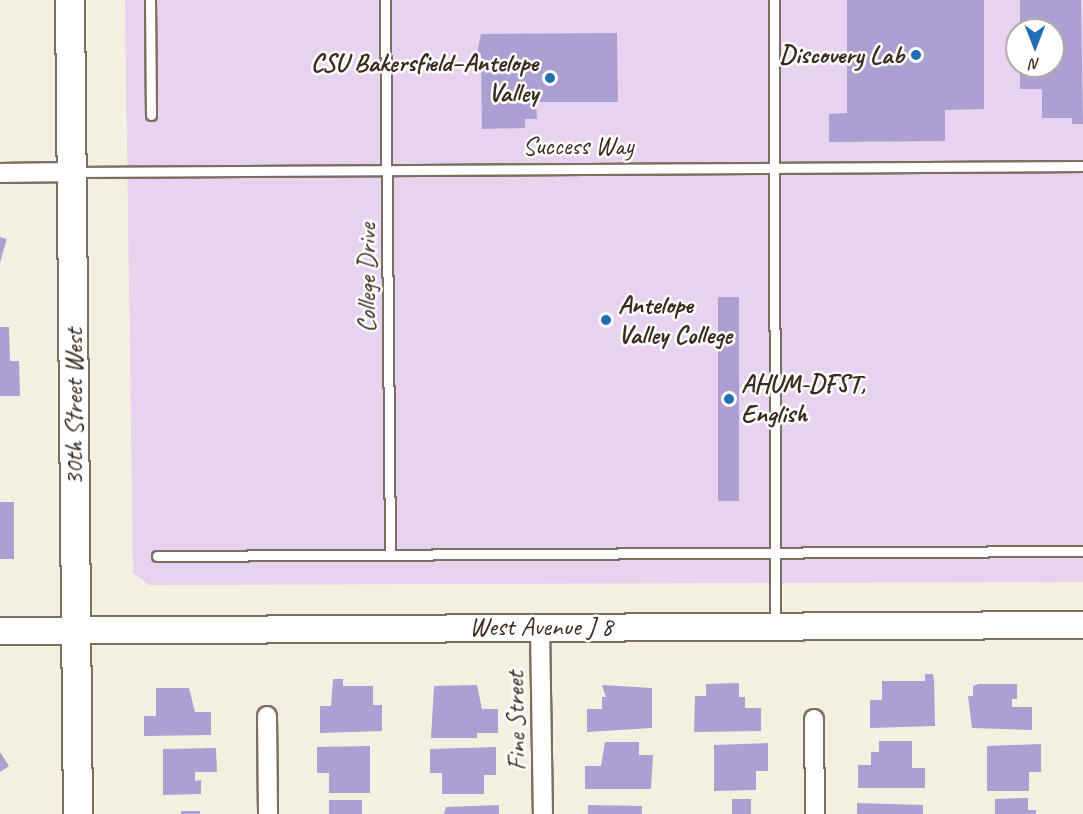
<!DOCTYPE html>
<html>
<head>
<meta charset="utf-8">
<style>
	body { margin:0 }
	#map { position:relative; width:1083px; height:814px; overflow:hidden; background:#f4f0df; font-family:Caveat,sans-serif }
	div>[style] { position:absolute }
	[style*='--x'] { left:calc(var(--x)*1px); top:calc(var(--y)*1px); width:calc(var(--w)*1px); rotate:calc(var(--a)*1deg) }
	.built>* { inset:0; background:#e7d2ef }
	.building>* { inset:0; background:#aba0d1; transform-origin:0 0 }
	.roads { filter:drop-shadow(2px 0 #7c6f62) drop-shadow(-2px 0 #7c6f62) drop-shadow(0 2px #7c6f62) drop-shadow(0 -2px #7c6f62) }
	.lane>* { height:9px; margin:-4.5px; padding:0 4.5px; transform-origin:4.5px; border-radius:4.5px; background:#fff }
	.street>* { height:18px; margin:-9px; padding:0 9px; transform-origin:9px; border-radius:9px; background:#fff }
	.secondary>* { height:26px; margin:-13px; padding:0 13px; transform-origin:13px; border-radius:13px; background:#fff }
	.primary>* { height:28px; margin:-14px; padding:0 14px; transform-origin:14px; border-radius:14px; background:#fff }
	.dots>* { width:16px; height:16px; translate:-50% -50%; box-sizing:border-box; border:3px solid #fff; border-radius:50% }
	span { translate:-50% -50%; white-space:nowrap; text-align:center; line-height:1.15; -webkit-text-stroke:5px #fff; paint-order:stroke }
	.poi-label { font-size:26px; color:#3b2a1e; font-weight:700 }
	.right { translate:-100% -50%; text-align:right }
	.left { translate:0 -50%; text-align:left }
	.street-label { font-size:26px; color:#3b2a1e }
	.north { position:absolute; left:1005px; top:18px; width:60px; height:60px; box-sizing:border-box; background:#fff; border:2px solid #b1aaa5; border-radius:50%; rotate:180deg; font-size:16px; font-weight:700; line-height:24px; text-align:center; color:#3b2a1e }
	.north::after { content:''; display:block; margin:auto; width:21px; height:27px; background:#1f6fb2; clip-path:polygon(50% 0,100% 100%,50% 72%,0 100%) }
</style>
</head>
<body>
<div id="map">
	<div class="built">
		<i style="clip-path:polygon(evenodd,125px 0,1083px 0,1083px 582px,149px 585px,133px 573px,125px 0,1017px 30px,1053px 30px,1053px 66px,1017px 66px,1017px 30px)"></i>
	</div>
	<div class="building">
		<i style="clip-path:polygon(847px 0,984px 0,984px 109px,945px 110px,945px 141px,829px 142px,829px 114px,847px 113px)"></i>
		<i style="clip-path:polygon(1020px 0,1081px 0,1083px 124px,1072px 124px,1072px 118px,1042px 118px,1042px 89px,1020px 89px,1020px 66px,1053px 66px,1053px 30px,1020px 30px)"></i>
		<i style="clip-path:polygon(617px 33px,618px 102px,536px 102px,537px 119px,525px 119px,525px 128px,482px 129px,481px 54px,477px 54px,481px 34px)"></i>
		<i style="left:0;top:237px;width:7px;height:31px;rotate:16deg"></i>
		<i style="left:718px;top:297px;width:21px;height:204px"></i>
		<i style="clip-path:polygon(0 327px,9px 327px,10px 361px,19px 361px,20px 396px,0 396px)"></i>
		<i style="left:0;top:502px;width:14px;height:57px"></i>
		<i style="clip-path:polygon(925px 674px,933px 674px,934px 680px,935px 726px,870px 728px,870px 700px,882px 700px,882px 681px,925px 681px)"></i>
		<i style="clip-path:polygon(333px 679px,343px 679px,343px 686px,373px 686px,373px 705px,382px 705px,382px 731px,320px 733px,320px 706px,331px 706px)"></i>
		<i style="clip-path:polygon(739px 683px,739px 697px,745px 697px,745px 708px,761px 708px,761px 731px,694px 732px,695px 696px,706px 696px,706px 684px)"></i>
		<i style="clip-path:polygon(979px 684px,1017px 684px,1017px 699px,1012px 699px,1012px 707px,1032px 707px,1032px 730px,972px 728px,968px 696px,973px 696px,973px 686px)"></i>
		<i style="clip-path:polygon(477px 685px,482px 709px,498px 709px,498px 733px,477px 733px,477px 738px,431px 738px,434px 686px)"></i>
		<i style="clip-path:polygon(602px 685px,652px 688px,652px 728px,587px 732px,587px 709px,602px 709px,602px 697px,606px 697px)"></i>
		<i style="clip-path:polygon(156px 688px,189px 688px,195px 712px,211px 712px,211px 735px,144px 736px,144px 716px,156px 716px)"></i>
		<i style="clip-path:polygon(879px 741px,912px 741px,912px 768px,925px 768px,925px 788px,858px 788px,858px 765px,871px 765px,871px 752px,879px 752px)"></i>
		<i style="clip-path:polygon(605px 742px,639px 742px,639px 755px,653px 755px,651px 789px,585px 789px,585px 766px,601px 766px)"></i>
		<i style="clip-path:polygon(768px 743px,768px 771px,756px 771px,756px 790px,714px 791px,714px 745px)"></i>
		<i style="clip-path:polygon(1041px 744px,1041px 772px,1029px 772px,1029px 791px,987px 791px,987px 746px)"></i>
		<i style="clip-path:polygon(370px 746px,370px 793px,329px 793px,329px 773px,317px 773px,317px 747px)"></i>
		<i style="clip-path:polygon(496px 747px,496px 775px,484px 775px,484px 794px,442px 794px,442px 773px,430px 773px,430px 749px)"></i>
		<i style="clip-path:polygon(216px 748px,217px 772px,195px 772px,195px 781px,201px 780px,201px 794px,163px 795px,163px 749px)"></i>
		<i style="clip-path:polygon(0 752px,9px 766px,0 772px)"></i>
		<i style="clip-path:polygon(1028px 798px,1028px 810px,1036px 810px,1036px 814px,995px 814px,995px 799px)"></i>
		<i style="left:732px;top:799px;width:19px;height:15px"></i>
		<i style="left:362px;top:800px;width:14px;height:33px;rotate:90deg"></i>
		<i style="clip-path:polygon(857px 803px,923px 805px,923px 814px,857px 814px)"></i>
		<i style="clip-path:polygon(499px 805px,499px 814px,444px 814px,446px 807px)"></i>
		<i style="left:588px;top:805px;width:54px;height:9px;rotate:1deg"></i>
		<i style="left:181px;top:811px;width:19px;height:3px"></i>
	</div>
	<div class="roads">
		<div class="lane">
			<i style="--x:150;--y:0;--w:115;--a:89.5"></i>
			<i style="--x:385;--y:0;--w:555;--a:89.48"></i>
			<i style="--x:774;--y:0;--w:625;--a:89.91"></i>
			<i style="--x:75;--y:172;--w:1008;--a:-0.34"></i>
			<i style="--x:157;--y:556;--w:926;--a:-0.31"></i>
		</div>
		<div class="street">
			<i style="--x:0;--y:173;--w:73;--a:-0.8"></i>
			<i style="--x:540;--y:627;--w:187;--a:89.1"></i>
			<i style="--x:267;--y:716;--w:98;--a:89.4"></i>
			<i style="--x:814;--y:719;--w:95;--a:89.4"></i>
		</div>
		<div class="secondary">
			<i style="--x:0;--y:631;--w:1083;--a:-0.32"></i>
		</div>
		<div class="primary">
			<i style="--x:70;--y:0;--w:814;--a:89.44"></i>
		</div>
	</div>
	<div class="dots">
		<i style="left:916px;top:55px;background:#1f6fb2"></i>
		<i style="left:550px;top:78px;background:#1f6fb2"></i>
		<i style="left:606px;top:320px;background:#1f6fb2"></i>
		<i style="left:729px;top:399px;background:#1f6fb2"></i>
	</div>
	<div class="poi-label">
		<span class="right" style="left:904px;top:55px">Discovery Lab</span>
		<span class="right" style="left:538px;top:78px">CSU Bakersfield–Antelope<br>Valley</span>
		<span class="left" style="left:618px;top:320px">Antelope<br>Valley College</span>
		<span class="left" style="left:741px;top:399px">AHUM-DFST,<br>English</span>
	</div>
	<div class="street-label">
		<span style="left:578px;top:146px">Success Way</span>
		<span style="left:367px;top:278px;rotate:-90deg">College Drive</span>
		<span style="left:74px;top:407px;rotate:-90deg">30th Street West</span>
		<span style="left:541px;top:627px">West Avenue J 8</span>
		<span style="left:516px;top:721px;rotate:-91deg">Fine Street</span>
	</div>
	<div class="north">N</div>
</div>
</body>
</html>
